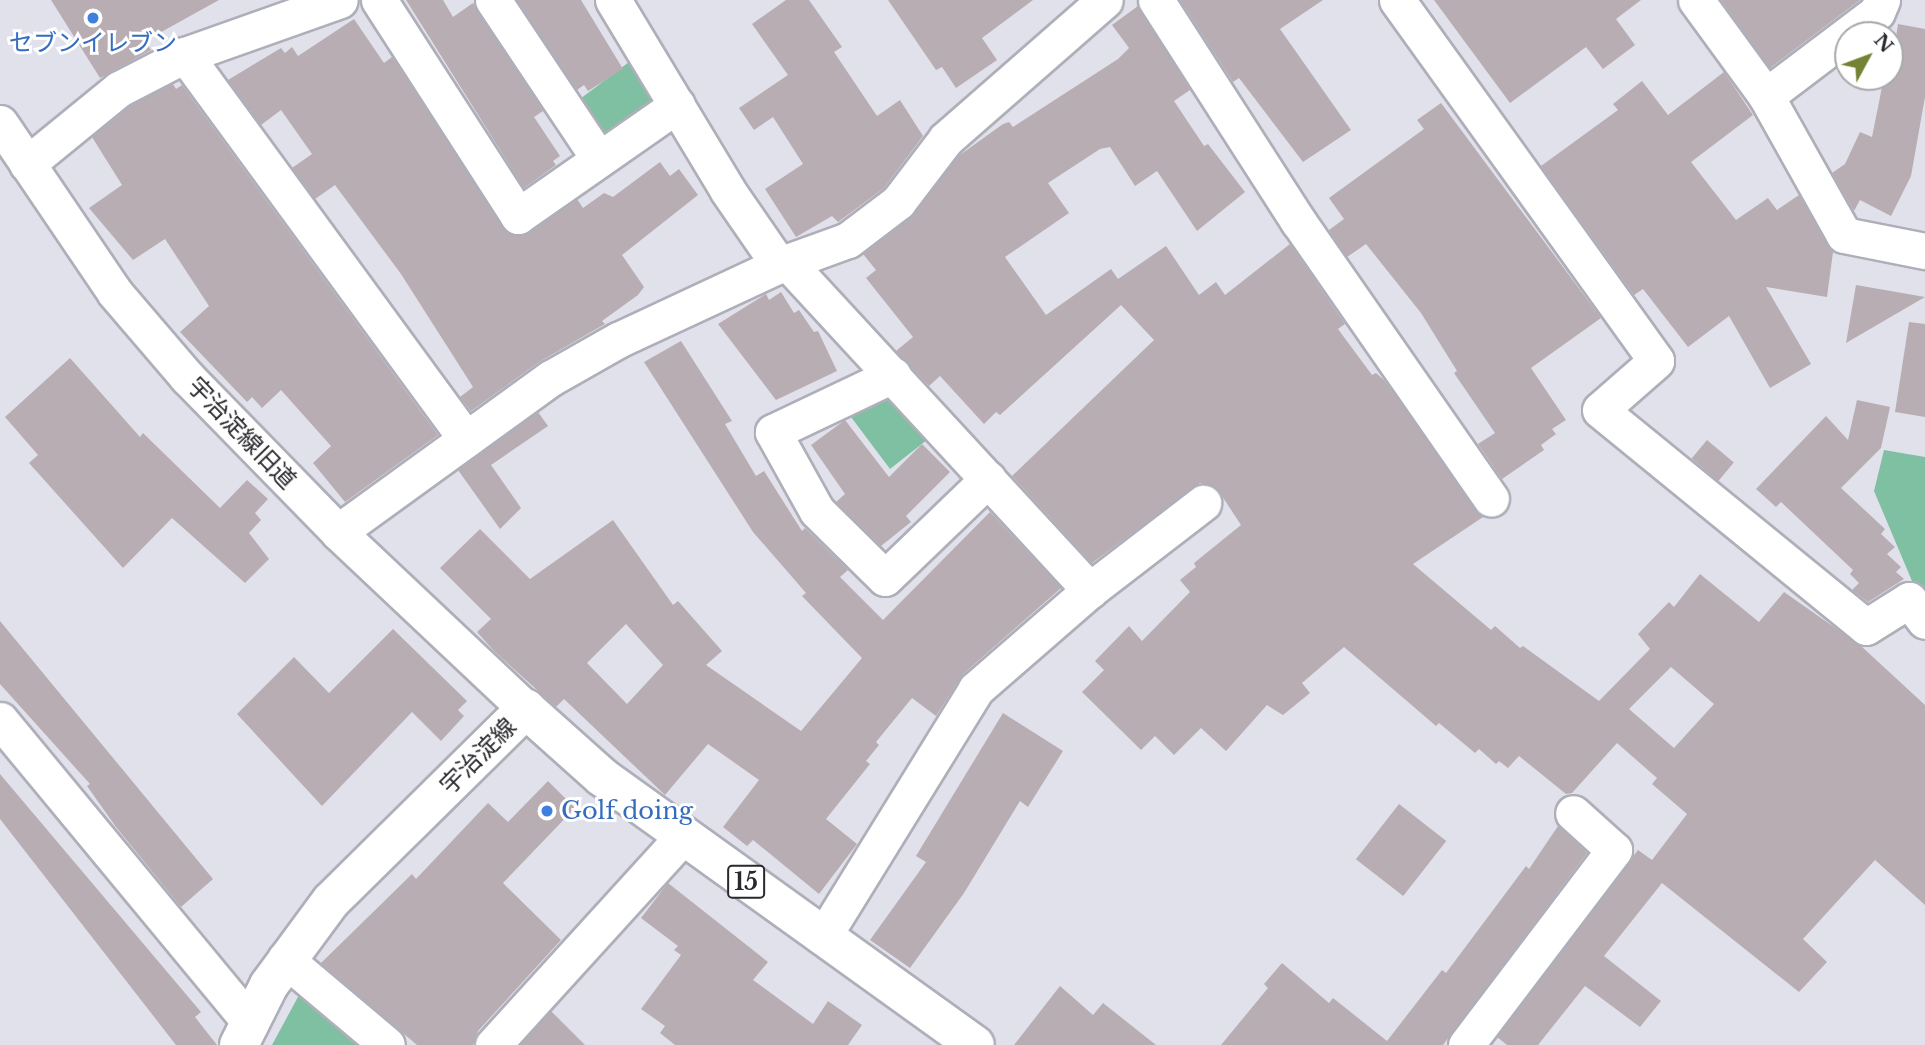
<!DOCTYPE html>
<html>
<head>
<meta charset="utf-8">
<style>
	body { margin:0 }
	#map { position:relative; width:1925px; height:1045px; overflow:hidden; background:#e1e1ec; font-family:"Libre Baskerville","Noto Sans JP",serif }
	div>[style] { position:absolute }
	[style*='--x'] { left:calc(var(--x)*1px); top:calc(var(--y)*1px); width:calc(var(--w)*1px); rotate:calc(var(--a)*1deg) }
	.green>* { inset:0; background:#7fc0a2 }
	.building>* { inset:0; background:#b8adb3; transform-origin:0 0 }
	.roads { filter:drop-shadow(2px 0 #afafba) drop-shadow(-2px 0 #afafba) drop-shadow(0 2px #afafba) drop-shadow(0 -2px #afafba) }
	.minor>* { height:35px; margin:-17.5px; padding:0 17.5px; transform-origin:17.5px; border-radius:17.5px; background:#fff }
	.major>* { height:38px; margin:-19px; padding:0 19px; transform-origin:19px; border-radius:19px; background:#fff }
	.dots>* { width:19px; height:19px; translate:-50% -50%; box-sizing:border-box; border:4px solid #fff; border-radius:50% }
	span { translate:-50% -50%; white-space:nowrap; text-align:center; line-height:1.15; -webkit-text-stroke:6px #fff; paint-order:stroke }
	.shield-label span { padding:2px 5px; background:#fff; border:2px solid; border-radius:5px; -webkit-text-stroke-width:0 }
	.shield-label { font-size:23px; color:#29292d; font-weight:700 }
	.shop-label { font-size:24px; color:#366cbe }
	.left { translate:0 -50%; text-align:left }
	.street-label { font-size:24px; color:#29292d }
	.north { position:absolute; left:1834px; top:21px; width:70px; height:70px; box-sizing:border-box; background:#fff; border:2px solid #a9a9ab; border-radius:50%; rotate:49deg; font-size:19px; font-weight:700; line-height:28px; text-align:center; color:#29292d }
	.north::after { content:''; display:block; margin:auto; width:24px; height:32px; background:#738333; clip-path:polygon(50% 0,100% 100%,50% 72%,0 100%) }
</style>
</head>
<body>
<div id="map">
	<div class="green">
		<i style="clip-path:polygon(633px 59px,661px 109px,603px 148px,572px 105px)"></i>
		<i style="clip-path:polygon(892px 396px,932px 436px,890px 469px,845px 409px)"></i>
		<i style="clip-path:polygon(1884px 450px,1925px 457px,1925px 607px,1902px 591px,1912px 581px,1874px 491px)"></i>
		<i style="clip-path:polygon(299px 995px,365px 1045px,272px 1045px)"></i>
	</div>
	<div class="building">
		<i style="clip-path:polygon(51px 0,219px 0,145px 41px,151px 50px,100px 78px)"></i>
		<i style="clip-path:polygon(406px 0,443px 0,453px 17px,473px 3px,543px 111px,534px 117px,560px 156px,553px 161px,556px 165px,524px 188px)"></i>
		<i style="clip-path:polygon(517px 0,581px 0,623px 69px,588px 91px,584px 85px,577px 90px)"></i>
		<i style="clip-path:polygon(786px 0,809px 0,842px 47px,834px 52px,877px 116px,900px 100px,923px 136px,884px 188px,838px 222px,832px 216px,796px 237px,765px 189px,803px 164px,773px 117px,754px 130px,739px 108px,788px 75px,752px 24px)"></i>
		<i style="clip-path:polygon(888px 0,1033px 0,982px 38px,997px 60px,956px 88px,942px 67px,936px 70px)"></i>
		<i style="clip-path:polygon(1180px 0,1323px 0,1280px 29px,1351px 130px,1303px 162px,1239px 78px,1233px 82px)"></i>
		<i style="clip-path:polygon(1434px 0,1641px 0,1616px 19px,1635px 45px,1603px 69px,1586px 47px,1510px 103px)"></i>
		<i style="clip-path:polygon(1721px 0,1860px 0,1770px 68px)"></i>
		<i style="clip-path:polygon(evenodd,1138px 6px,1190px 90px,1174px 101px,1204px 146px,1208px 144px,1245px 192px,1197px 231px,1157px 171px,1135px 186px,1110px 147px,1100px 149px,1048px 183px,1069px 213px,1005px 257px,1046px 315px,1111px 269px,1118px 279px,1166px 246px,1199px 295px,1216px 282px,1225px 295px,1290px 244px,1345px 324px,1338px 329px,1372px 375px,1376px 373px,1384px 380px,1483px 517px,1413px 564px,1491px 630px,1495px 626px,1520px 648px,1523px 646px,1599px 701px,1650px 649px,1638px 634px,1669px 602px,1674px 607px,1700px 574px,1759px 622px,1784px 592px,1861px 646px,1925px 705px,1925px 905px,1875px 860px,1803px 939px,1827px 962px,1799px 992px,1662px 883px,1604px 956px,1661px 1001px,1640px 1027px,1585px 986px,1538px 1045px,1507px 1045px,1497px 1037px,1638px 850px,1652px 860px,1687px 814px,1652px 784px,1657px 778px,1617px 743px,1572px 793px,1566px 794px,1519px 756px,1508px 768px,1499px 761px,1496px 764px,1479px 749px,1475px 753px,1439px 723px,1436px 726px,1344px 647px,1302px 683px,1310px 693px,1283px 715px,1267px 705px,1226px 751px,1201px 728px,1174px 755px,1155px 736px,1141px 750px,1082px 692px,1104px 670px,1095px 661px,1129px 626px,1142px 641px,1190px 592px,1180px 580px,1196px 567px,1194px 563px,1241px 525px,1218px 490px,1200px 483px,1092px 563px,1012px 476px,1154px 340px,1121px 305px,1000px 415px,996px 412px,984px 424px,940px 376px,929px 386px,896px 351px,913px 337px,866px 278px,876px 270px,863px 254px,914px 214px,957px 157px,1003px 124px,1009px 122px,1013px 127px,1118px 59px,1129px 48px,1112px 25px,1138px 6px,1671px 667px,1714px 704px,1674px 748px,1629px 709px,1671px 667px)"></i>
		<i style="clip-path:polygon(354px 19px,384px 63px,392px 57px,508px 234px,529px 233px,577px 199px,583px 208px,604px 193px,613px 197px,660px 162px,670px 176px,679px 169px,698px 195px,622px 255px,644px 287px,638px 295px,602px 321px,605px 324px,539px 362px,471px 411px,460px 397px,473px 387px,401px 274px,335px 185px,315px 199px,292px 168px,312px 154px,281px 110px,261px 125px,228px 80px,281px 48px,285px 53px,292px 47px,298px 56px)"></i>
		<i style="clip-path:polygon(1898px 24px,1925px 29px,1925px 97px,1911px 176px,1891px 216px,1860px 200px,1854px 211px,1832px 173px,1845px 164px,1860px 132px,1872px 137px,1882px 87px,1890px 77px)"></i>
		<i style="clip-path:polygon(1724px 72px,1753px 115px,1691px 162px,1736px 220px,1768px 198px,1777px 210px,1799px 195px,1833px 252px,1827px 297px,1766px 287px,1811px 364px,1770px 388px,1729px 316px,1688px 347px,1643px 289px,1634px 295px,1541px 166px,1618px 110px,1613px 104px,1642px 81px,1668px 115px)"></i>
		<i style="clip-path:polygon(173px 84px,176px 89px,182px 85px,438px 435px,345px 502px,313px 463px,331px 446px,281px 390px,262px 408px,252px 397px,247px 402px,180px 332px,209px 306px,165px 239px,133px 260px,89px 208px,122px 185px,92px 137px,130px 106px)"></i>
		<i style="clip-path:polygon(1441px 103px,1601px 318px,1531px 368px,1566px 420px,1552px 429px,1556px 434px,1541px 445px,1544px 450px,1502px 479px,1478px 444px,1495px 433px,1454px 373px,1457px 371px,1421px 313px,1366px 244px,1347px 257px,1329px 230px,1344px 219px,1329px 198px,1424px 129px,1417px 120px)"></i>
		<i style="clip-path:polygon(1856px 285px,1925px 297px,1846px 343px)"></i>
		<i style="clip-path:polygon(781px 292px,794px 313px,799px 310px,814px 332px,818px 331px,837px 371px,776px 400px,718px 324px,766px 294px,769px 300px)"></i>
		<i style="clip-path:polygon(1909px 322px,1925px 324px,1925px 417px,1895px 412px)"></i>
		<i style="clip-path:polygon(evenodd,681px 341px,732px 421px,725px 424px,756px 476px,764px 471px,802px 531px,805px 528px,848px 570px,840px 577px,883px 620px,990px 512px,1061px 588px,963px 674px,936px 716px,912px 698px,876px 742px,879px 745px,866px 761px,870px 764px,826px 819px,857px 844px,819px 894px,753px 840px,747px 846px,723px 827px,759px 780px,708px 744px,665px 795px,564px 699px,556px 707px,494px 651px,477px 632px,491px 619px,440px 568px,480px 529px,530px 579px,613px 520px,673px 605px,678px 601px,722px 651px,706px 665px,801px 731px,862px 658px,802px 596px,806px 593px,753px 532px,644px 362px,681px 341px,626px 624px,663px 665px,627px 704px,587px 663px,626px 624px)"></i>
		<i style="clip-path:polygon(70px 358px,140px 437px,143px 433px,220px 508px,247px 480px,268px 499px,255px 513px,261px 520px,249px 533px,269px 559px,245px 583px,172px 518px,123px 568px,29px 463px,38px 455px,5px 417px)"></i>
		<i style="clip-path:polygon(1857px 400px,1890px 407px,1881px 448px,1841px 488px,1885px 529px,1881px 534px,1895px 547px,1887px 554px,1901px 567px,1896px 572px,1904px 579px,1868px 602px,1852px 590px,1859px 583px,1850px 574px,1853px 570px,1781px 502px,1776px 507px,1756px 489px,1826px 416px,1848px 440px)"></i>
		<i style="clip-path:polygon(538px 412px,548px 426px,491px 465px,521px 508px,500px 529px,458px 470px)"></i>
		<i style="clip-path:polygon(845px 420px,889px 477px,922px 444px,950px 472px,906px 516px,911px 522px,881px 546px,836px 502px,845px 494px,811px 445px)"></i>
		<i style="left:1707px;top:440px;width:35px;height:24px;rotate:40deg"></i>
		<i style="clip-path:polygon(0 621px,213px 879px,181px 907px,116px 827px,87px 786px,90px 784px,0 684px)"></i>
		<i style="clip-path:polygon(393px 629px,467px 701px,458px 710px,464px 716px,441px 741px,412px 712px,322px 806px,237px 714px,294px 657px,329px 693px)"></i>
		<i style="clip-path:polygon(1003px 713px,1063px 751px,1028px 807px,1020px 801px,964px 893px,910px 968px,870px 940px,926px 862px,916px 856px)"></i>
		<i style="clip-path:polygon(0 774px,201px 1012px,195px 1017px,217px 1045px,176px 1045px,0 819px)"></i>
		<i style="clip-path:polygon(548px 781px,575px 808px,503px 883px,561px 940px,478px 1031px,473px 1045px,417px 1045px,321px 963px,412px 874px,416px 879px,488px 803px,508px 822px)"></i>
		<i style="left:1399px;top:804px;width:60px;height:70px;rotate:38deg"></i>
		<i style="clip-path:polygon(1558px 826px,1587px 853px,1443px 1045px,1221px 1045px,1268px 988px,1264px 984px,1282px 963px,1329px 1003px,1333px 998px,1387px 1041px,1442px 970px,1446px 973px,1526px 866px,1529px 869px)"></i>
		<i style="clip-path:polygon(668px 883px,768px 962px,753px 980px,813px 1024px,828px 1001px,862px 1025px,848px 1045px,675px 1045px,660px 1033px,665px 1026px,641px 1009px,681px 955px,674px 950px,678px 946px,641px 918px)"></i>
		<i style="clip-path:polygon(1060px 986px,1093px 1015px,1103px 1003px,1156px 1045px,1014px 1045px)"></i>
		<i style="clip-path:polygon(551px 1011px,585px 1045px,520px 1045px)"></i>
	</div>
	<div class="roads">
		<div class="minor">
			<i style="--x:379;--y:0;--w:257;--a:57.2"></i>
			<i style="--x:518;--y:216;--w:194;--a:-34.9"></i>
			<i style="--x:493;--y:0;--w:191;--a:56.3"></i>
			<i style="--x:613;--y:0;--w:223;--a:58.9"></i>
			<i style="--x:728;--y:191;--w:90;--a:55.4"></i>
			<i style="--x:1156;--y:0;--w:263;--a:57.3"></i>
			<i style="--x:1298;--y:221;--w:338;--a:55.2"></i>
			<i style="--x:1397;--y:0;--w:444;--a:54.3"></i>
			<i style="--x:1656;--y:361;--w:74;--a:138.8"></i>
			<i style="--x:1600;--y:410;--w:343;--a:39.2"></i>
			<i style="--x:1866;--y:627;--w:51;--a:-32.1"></i>
			<i style="--x:1909;--y:600;--w:26;--a:53"></i>
			<i style="--x:1696;--y:0;--w:119;--a:53.9"></i>
			<i style="--x:1766;--y:96;--w:159;--a:60.7"></i>
			<i style="--x:1844;--y:235;--w:83;--a:11.2"></i>
			<i style="--x:185;--y:55;--w:476;--a:53.8"></i>
			<i style="--x:1766;--y:96;--w:139;--a:-37.1"></i>
			<i style="--x:1877;--y:12;--w:13;--a:-67"></i>
			<i style="--x:0;--y:123;--w:205;--a:55.9"></i>
			<i style="--x:115;--y:293;--w:111;--a:49.4"></i>
			<i style="--x:187;--y:377;--w:216;--a:45.7"></i>
			<i style="--x:338;--y:532;--w:258;--a:43.3"></i>
			<i style="--x:27;--y:164;--w:119;--a:-39.2"></i>
			<i style="--x:119;--y:89;--w:74;--a:-27.3"></i>
			<i style="--x:185;--y:55;--w:164;--a:-19.5"></i>
			<i style="--x:787;--y:262;--w:447;--a:47.3"></i>
			<i style="--x:893;--y:375;--w:133;--a:154.6"></i>
			<i style="--x:773;--y:432;--w:90;--a:60.9"></i>
			<i style="--x:817;--y:511;--w:95;--a:44.6"></i>
			<i style="--x:885;--y:578;--w:143;--a:-43.9"></i>
			<i style="--x:338;--y:532;--w:263;--a:-35.9"></i>
			<i style="--x:551;--y:378;--w:77;--a:-29.6"></i>
			<i style="--x:618;--y:340;--w:178;--a:-25"></i>
			<i style="--x:779;--y:265;--w:73;--a:-19.9"></i>
			<i style="--x:848;--y:240;--w:63;--a:-37.2"></i>
			<i style="--x:898;--y:202;--w:79;--a:-52.7"></i>
			<i style="--x:946;--y:139;--w:211;--a:-41.2"></i>
			<i style="--x:0;--y:720;--w:393;--a:50.4"></i>
			<i style="--x:823;--y:937;--w:291;--a:-58.3"></i>
			<i style="--x:976;--y:689;--w:151;--a:-41"></i>
			<i style="--x:1090;--y:590;--w:143;--a:-37.6"></i>
			<i style="--x:285;--y:959;--w:133;--a:40.1"></i>
			<i style="--x:493;--y:1045;--w:282;--a:-47.7"></i>
			<i style="--x:1466;--y:1045;--w:245;--a:-52.8"></i>
			<i style="--x:1614;--y:850;--w:55;--a:-137.9"></i>
		</div>
		<div class="major">
			<i style="--x:239;--y:1045;--w:67;--a:-63.4"></i>
			<i style="--x:269;--y:985;--w:104;--a:-53.6"></i>
			<i style="--x:331;--y:901;--w:274;--a:-44.6"></i>
			<i style="--x:526;--y:709;--w:102;--a:41.8"></i>
			<i style="--x:602;--y:777;--w:459;--a:35.7"></i>
		</div>
	</div>
	<div class="dots">
		<i style="left:93px;top:18px;background:#3f7fe0"></i>
		<i style="left:547px;top:811px;background:#3f7fe0"></i>
	</div>
	<div class="shield-label">
		<span style="left:746px;top:882px">15</span>
	</div>
	<div class="shop-label">
		<span style="left:93px;top:43px">セブンイレブン</span>
		<span class="left" style="left:561px;top:811px">Golf doing</span>
	</div>
	<div class="street-label">
		<span style="left:242px;top:433px;rotate:46deg">宇治淀線旧道</span>
		<span style="left:478px;top:756px;rotate:-45deg">宇治淀線</span>
	</div>
	<div class="north">N</div>
</div>
</body>
</html>
